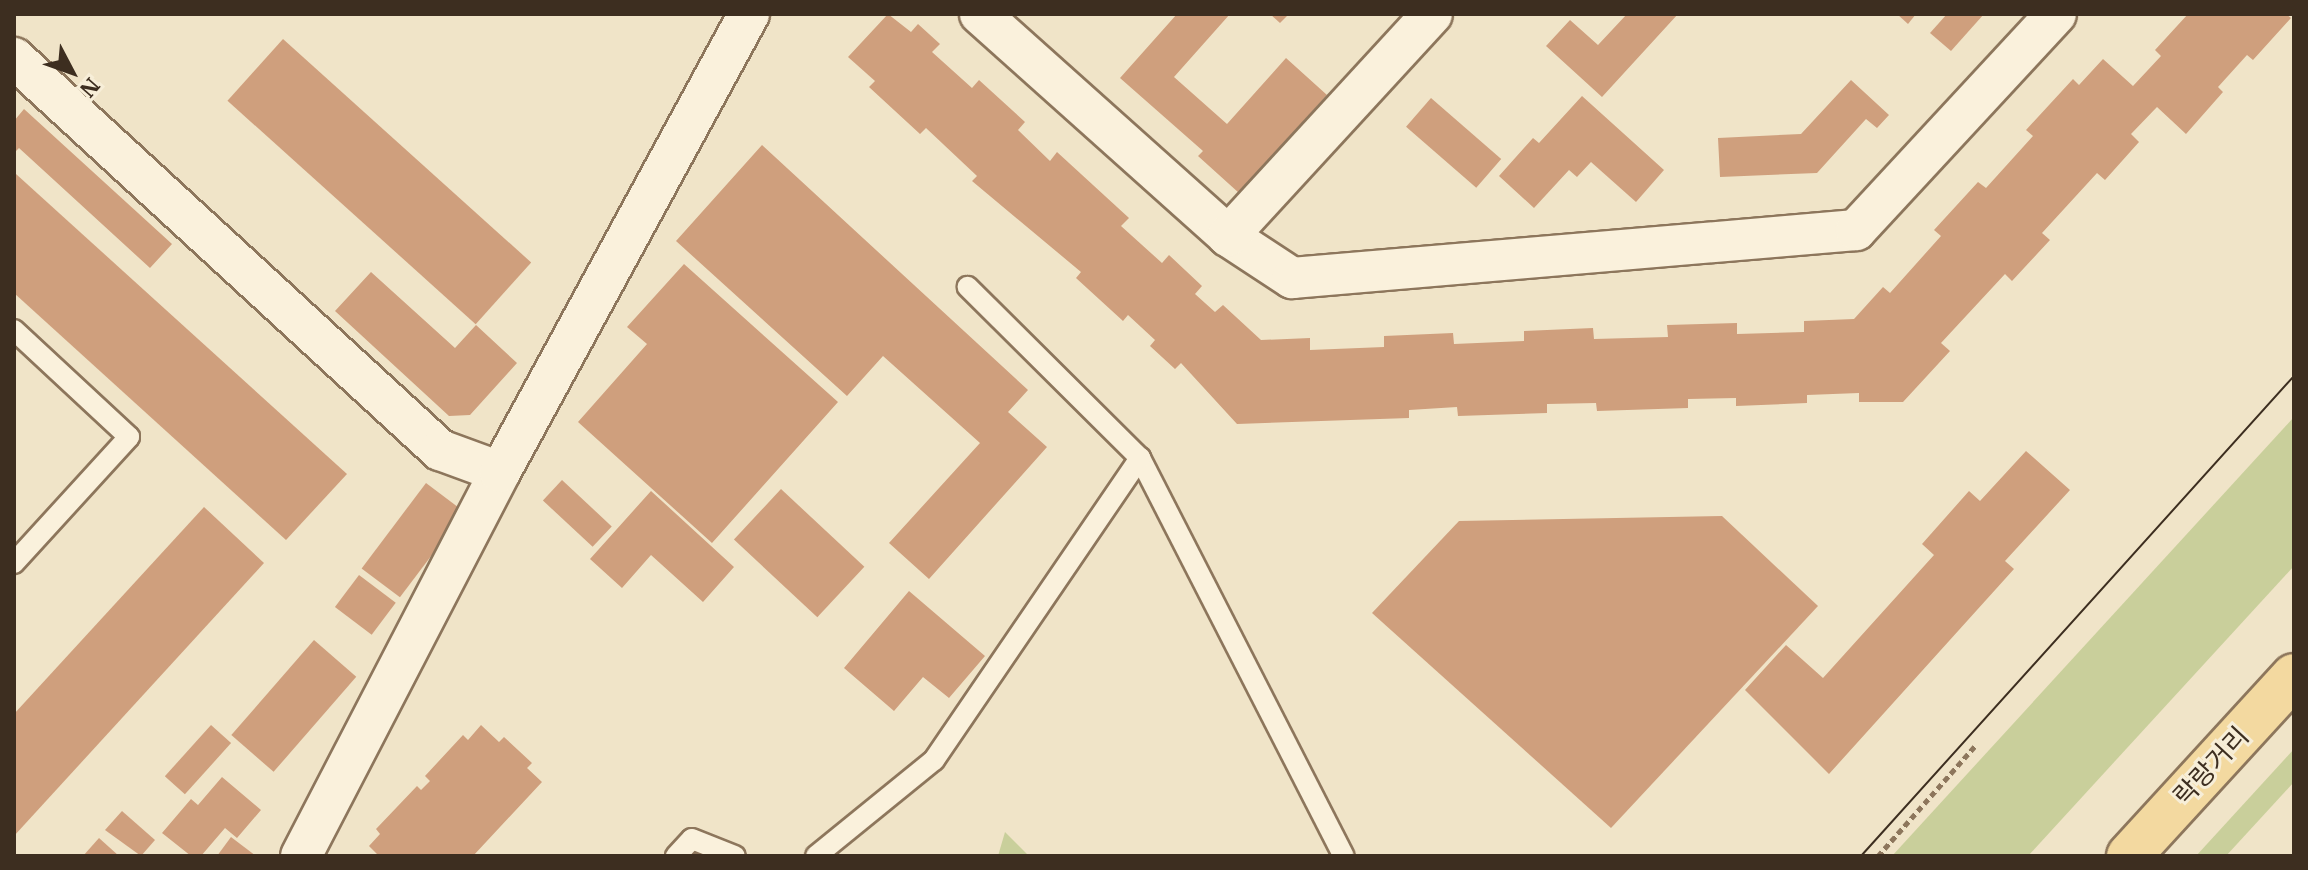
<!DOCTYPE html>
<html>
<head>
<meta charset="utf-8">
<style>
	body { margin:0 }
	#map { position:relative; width:2308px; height:870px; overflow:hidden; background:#f0e4c8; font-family:"IBM Plex Serif","Noto Sans KR",serif }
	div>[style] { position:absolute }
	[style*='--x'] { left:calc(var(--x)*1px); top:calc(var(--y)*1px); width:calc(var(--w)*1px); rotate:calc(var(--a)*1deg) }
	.green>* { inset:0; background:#c9cf9b }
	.building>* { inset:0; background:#cf9f7d; transform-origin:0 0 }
	.path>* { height:5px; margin-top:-2.5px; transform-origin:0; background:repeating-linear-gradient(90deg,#8d765c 0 6px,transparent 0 10px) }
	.roads { filter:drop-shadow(2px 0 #8d765c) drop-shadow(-2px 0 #8d765c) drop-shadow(0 2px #8d765c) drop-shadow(0 -2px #8d765c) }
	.service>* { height:20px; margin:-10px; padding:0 10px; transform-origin:10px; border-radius:10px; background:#faf1dc }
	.minor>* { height:40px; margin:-20px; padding:0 20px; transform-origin:20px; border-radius:20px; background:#faf1dc }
	.primary>* { height:44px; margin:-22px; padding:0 22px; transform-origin:22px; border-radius:22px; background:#f3d9a0 }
	.tram>* { height:2px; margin:-1px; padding:0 1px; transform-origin:1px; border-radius:1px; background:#3d2e20 }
	span { translate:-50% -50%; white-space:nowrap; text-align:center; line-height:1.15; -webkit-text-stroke:6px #f7eed8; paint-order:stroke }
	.street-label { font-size:26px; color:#3d2e20 }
	.frame { position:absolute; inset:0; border:16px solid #3d2e20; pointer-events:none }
	.north { position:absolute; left:32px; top:32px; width:80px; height:80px; -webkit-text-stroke:6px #f7eed8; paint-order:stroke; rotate:131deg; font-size:22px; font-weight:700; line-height:32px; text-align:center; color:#3d2e20 }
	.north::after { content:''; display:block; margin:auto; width:28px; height:36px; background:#3d2e20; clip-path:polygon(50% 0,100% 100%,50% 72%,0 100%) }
</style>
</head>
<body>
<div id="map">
	<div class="green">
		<i style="clip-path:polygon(2294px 417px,2294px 566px,2028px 856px,1892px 856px)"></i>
		<i style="clip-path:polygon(2294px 749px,2294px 782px,2226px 856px,2196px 856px)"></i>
		<i style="clip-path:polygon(1005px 832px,1029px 856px,998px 856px)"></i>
	</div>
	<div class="building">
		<i style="clip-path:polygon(888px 14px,911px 32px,918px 24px,940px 44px,932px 52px,972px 88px,979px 80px,1025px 122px,1018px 130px,1050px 161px,1057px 152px,1129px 218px,1121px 226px,1162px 263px,1169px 255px,1202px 286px,1195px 294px,1215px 312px,1223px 305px,1261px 340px,1310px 338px,1310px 350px,1384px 347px,1384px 336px,1453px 333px,1454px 344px,1524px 341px,1524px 331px,1593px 328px,1594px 339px,1668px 337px,1667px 325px,1737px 323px,1737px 334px,1804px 332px,1804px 321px,1854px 319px,1883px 287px,1890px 293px,1941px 236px,1934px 230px,1978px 182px,1986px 188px,2033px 136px,2026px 130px,2073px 79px,2079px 85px,2103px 59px,2133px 86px,2161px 56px,2155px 50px,2188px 14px,2286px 14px,2291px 18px,2253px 60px,2247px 55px,2218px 87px,2223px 92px,2186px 134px,2157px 107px,2131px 134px,2139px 142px,2105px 180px,2097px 173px,2042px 233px,2050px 240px,2012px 281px,2005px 274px,1941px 343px,1950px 351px,1903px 402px,1859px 402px,1859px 393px,1807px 395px,1807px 403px,1736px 406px,1736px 398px,1688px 399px,1688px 408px,1597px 411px,1596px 403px,1547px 404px,1547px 413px,1458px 416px,1457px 407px,1409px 410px,1409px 418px,1237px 424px,1181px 363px,1175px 369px,1150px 346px,1155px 340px,1128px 315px,1123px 321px,1076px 278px,1081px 272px,972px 181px,977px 176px,926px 128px,920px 134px,869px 87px,875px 81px,848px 57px)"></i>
		<i style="clip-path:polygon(1177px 14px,1230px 14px,1174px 77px,1227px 124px,1286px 58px,1327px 95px,1239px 193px,1198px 156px,1203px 151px,1120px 78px)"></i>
		<i style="clip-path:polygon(1270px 14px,1289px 14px,1280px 23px)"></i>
		<i style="clip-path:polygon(1627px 14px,1678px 14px,1602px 97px,1546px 46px,1570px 20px,1598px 45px)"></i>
		<i style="clip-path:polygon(1897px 14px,1916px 14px,1908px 24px)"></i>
		<i style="clip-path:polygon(1947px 14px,1984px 14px,1951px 51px,1930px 33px)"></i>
		<i style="left:283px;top:39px;width:334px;height:83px;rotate:42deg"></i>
		<i style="clip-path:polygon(1851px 80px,1889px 115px,1877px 128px,1866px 119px,1817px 173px,1720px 177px,1718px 138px,1801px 134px)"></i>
		<i style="clip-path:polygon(1582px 96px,1664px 170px,1636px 202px,1591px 162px,1577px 177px,1569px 170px,1534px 208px,1499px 176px,1533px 138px,1539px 143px)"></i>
		<i style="left:1431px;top:98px;width:93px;height:38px;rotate:41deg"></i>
		<i style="clip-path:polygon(24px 109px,172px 244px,150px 268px,19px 148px,14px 153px,14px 121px)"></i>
		<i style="clip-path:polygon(762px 145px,1028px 390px,1008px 412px,1047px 447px,929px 579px,889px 543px,980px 443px,883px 356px,847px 396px,676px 241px)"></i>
		<i style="clip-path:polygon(16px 174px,347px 474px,286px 540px,14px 293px)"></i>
		<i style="clip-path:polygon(684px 264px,838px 402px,712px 543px,578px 422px,647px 344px,627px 327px)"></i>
		<i style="clip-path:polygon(371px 272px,455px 348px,476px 325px,517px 363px,470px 415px,449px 416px,335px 311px)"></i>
		<i style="clip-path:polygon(2026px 451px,2070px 490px,2005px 561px,2014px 569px,1829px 774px,1745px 690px,1786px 645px,1823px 678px,1934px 555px,1922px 544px,1969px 491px,1980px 501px)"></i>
		<i style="left:562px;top:480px;width:68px;height:28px;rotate:43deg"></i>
		<i style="left:426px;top:483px;width:48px;height:107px;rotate:37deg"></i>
		<i style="left:781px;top:489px;width:114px;height:69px;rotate:43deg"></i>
		<i style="clip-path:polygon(651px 491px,734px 567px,703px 602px,651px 555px,622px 588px,590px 559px)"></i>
		<i style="clip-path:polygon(204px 507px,264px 563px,14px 836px,14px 714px)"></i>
		<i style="clip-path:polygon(1722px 516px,1818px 606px,1611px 828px,1372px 613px,1459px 521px)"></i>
		<i style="left:359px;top:575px;width:46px;height:40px;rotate:37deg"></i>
		<i style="clip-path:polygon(909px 591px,985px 656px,949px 698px,923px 677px,894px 711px,844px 668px)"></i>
		<i style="left:314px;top:640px;width:56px;height:126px;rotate:41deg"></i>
		<i style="left:211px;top:725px;width:27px;height:69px;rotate:42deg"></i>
		<i style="clip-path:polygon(481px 725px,499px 742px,504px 737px,532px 763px,527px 768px,542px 782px,473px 856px,379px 856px,369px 846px,380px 834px,376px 829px,417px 786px,421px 790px,430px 781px,425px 776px,463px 735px,468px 740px)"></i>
		<i style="clip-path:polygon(222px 777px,261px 810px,237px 838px,225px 828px,201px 856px,191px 856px,162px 833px,191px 799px,198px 805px)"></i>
		<i style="clip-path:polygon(122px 811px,155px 840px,141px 856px,105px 830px)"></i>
		<i style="clip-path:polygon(231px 837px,256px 856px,217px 856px)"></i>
		<i style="clip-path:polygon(99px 838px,119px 856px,83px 856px)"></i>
	</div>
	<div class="path">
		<i style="--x:1878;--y:856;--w:148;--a:-48.6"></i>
	</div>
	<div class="roads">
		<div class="service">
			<i style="--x:14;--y:330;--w:157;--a:42.9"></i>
			<i style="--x:129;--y:437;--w:171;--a:132.4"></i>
			<i style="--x:1140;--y:458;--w:447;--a:62.9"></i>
			<i style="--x:676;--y:856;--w:23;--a:-47"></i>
			<i style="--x:692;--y:839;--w:46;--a:21.6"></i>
			<i style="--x:816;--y:856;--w:152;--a:-39.1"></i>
			<i style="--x:934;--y:760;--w:366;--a:-55.7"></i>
			<i style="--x:1140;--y:458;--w:243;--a:-135.2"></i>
		</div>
		<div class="minor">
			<i style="--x:980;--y:14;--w:333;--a:41.8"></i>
			<i style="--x:1228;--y:236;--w:77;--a:33.3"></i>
			<i style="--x:1292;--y:278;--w:566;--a:-4.86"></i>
			<i style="--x:1856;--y:230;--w:294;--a:-47.2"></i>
			<i style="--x:14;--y:58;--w:579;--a:42.62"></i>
			<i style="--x:440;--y:450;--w:64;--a:20.1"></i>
			<i style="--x:1228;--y:236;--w:301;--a:-47.4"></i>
			<i style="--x:301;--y:856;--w:433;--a:-62.6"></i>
			<i style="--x:500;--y:472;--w:521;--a:-61.47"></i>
		</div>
		<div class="primary">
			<i style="--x:2129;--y:856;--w:244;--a:-47.5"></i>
		</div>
	</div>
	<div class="tram">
		<i style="--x:1861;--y:856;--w:646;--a:-47.95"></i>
	</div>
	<div class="street-label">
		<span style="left:2211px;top:766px;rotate:-47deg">락랑거리</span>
	</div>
	<div class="frame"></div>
	<div class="north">N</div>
</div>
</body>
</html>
